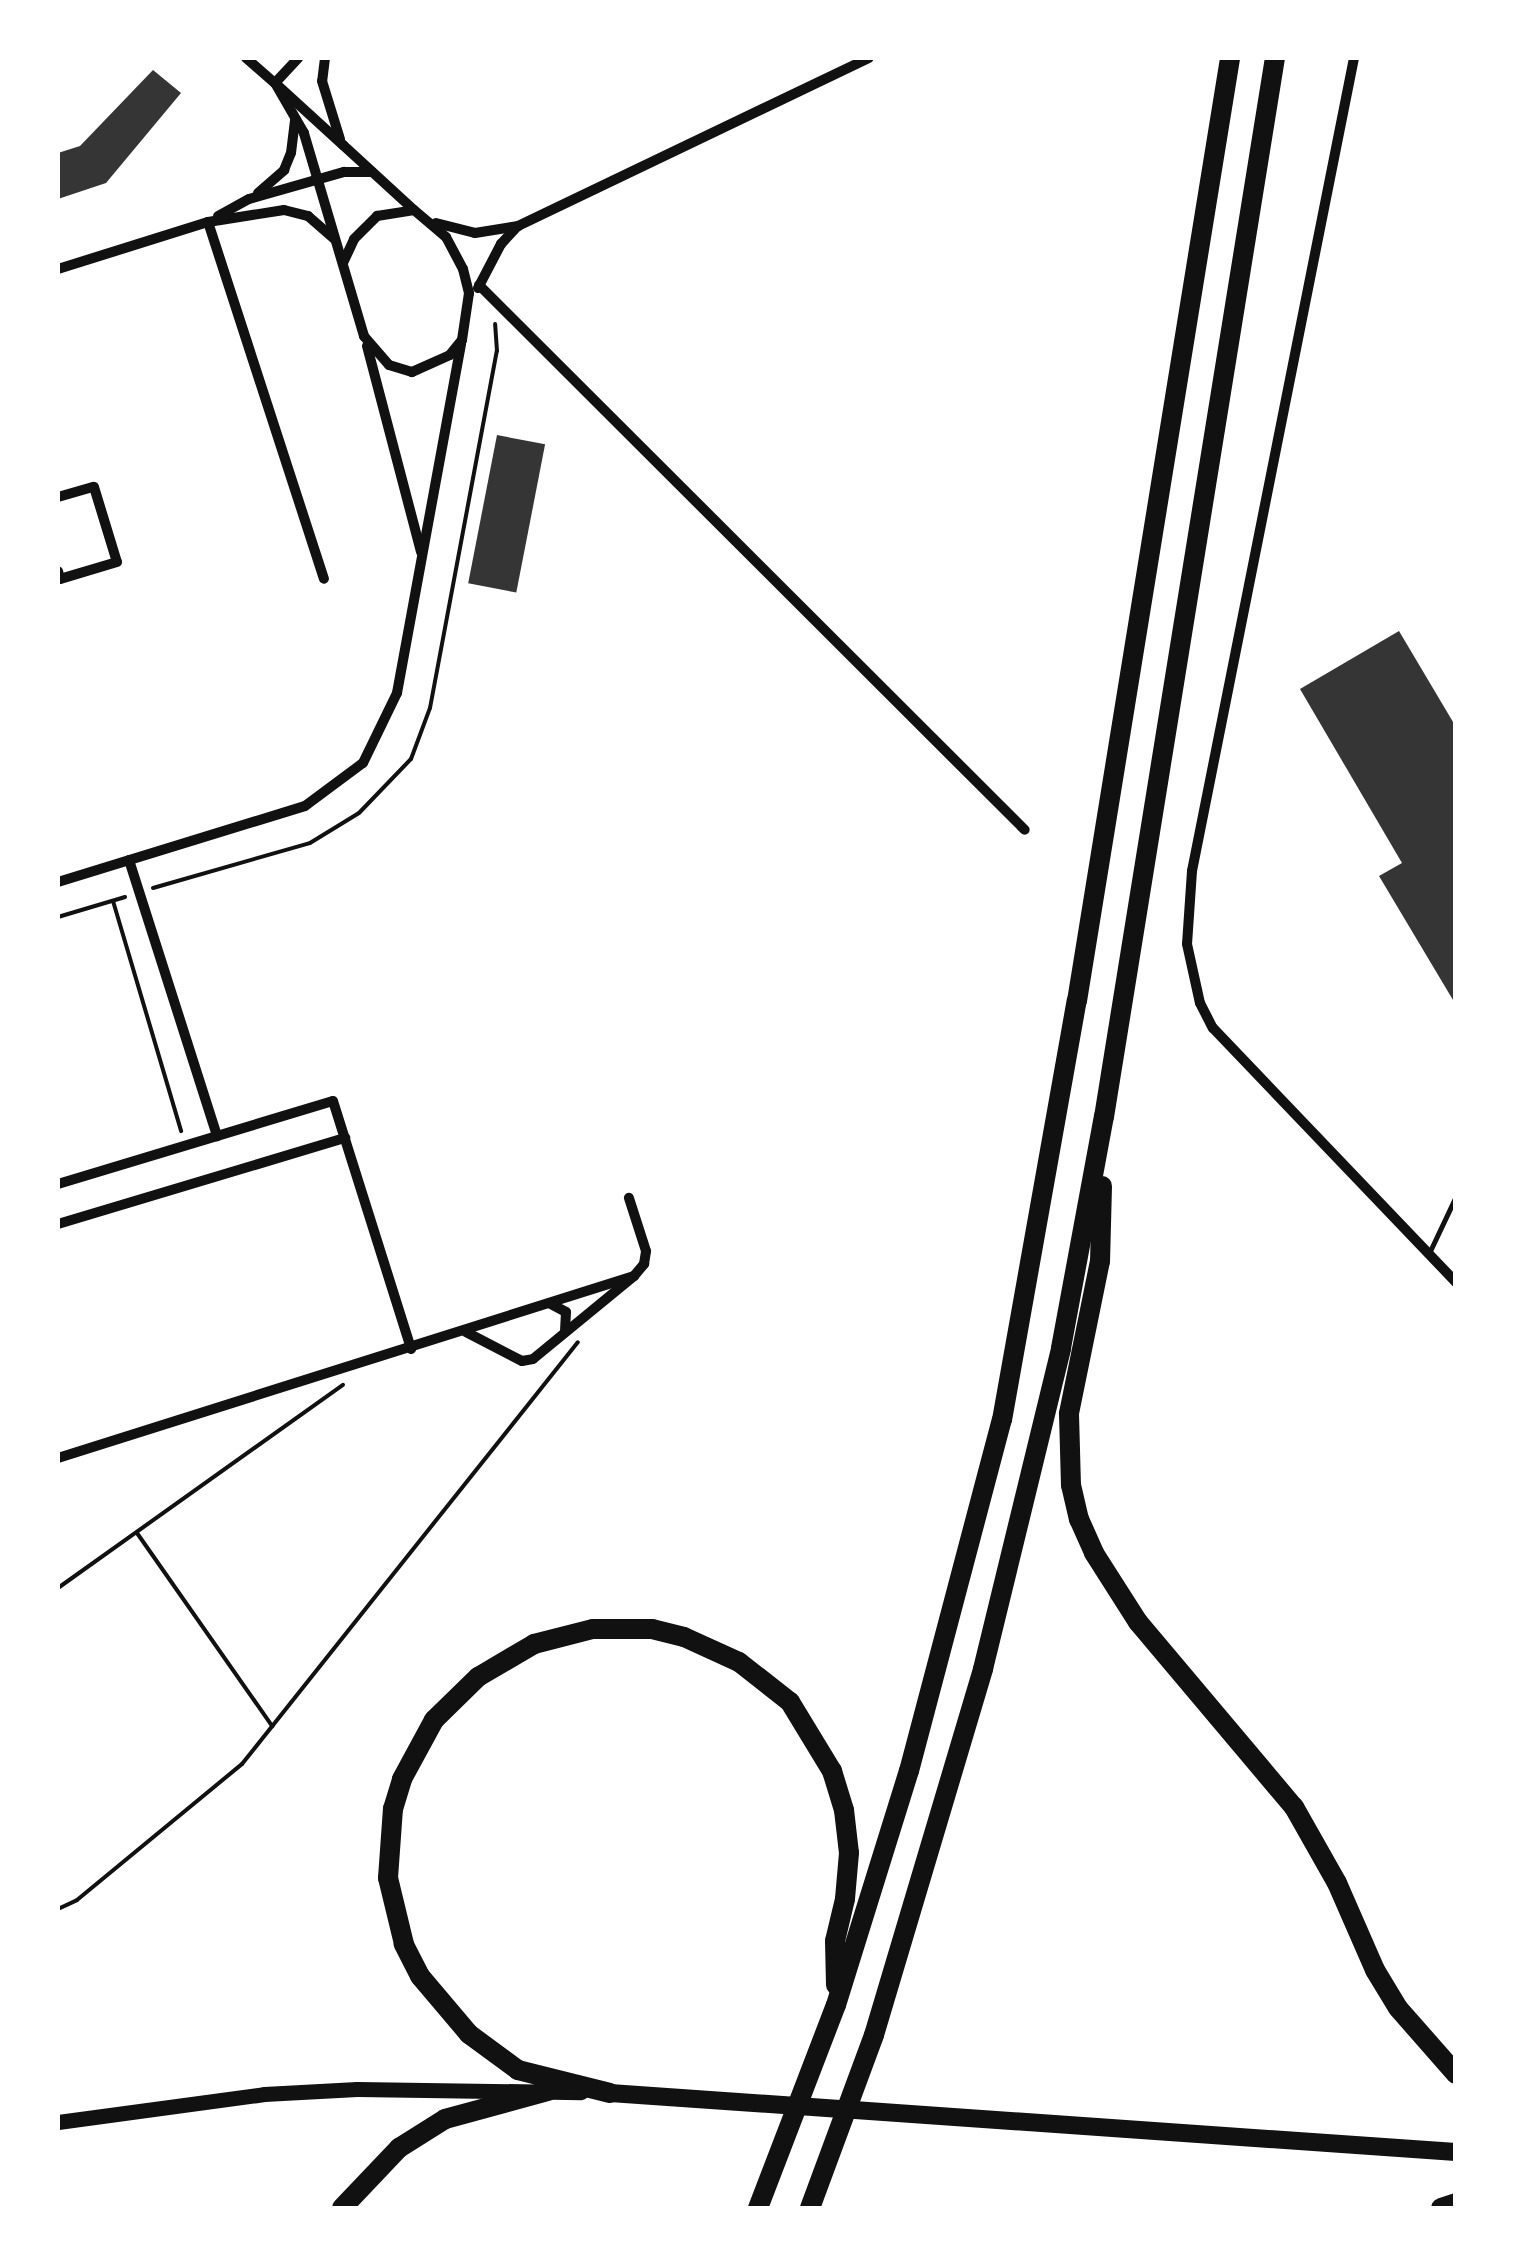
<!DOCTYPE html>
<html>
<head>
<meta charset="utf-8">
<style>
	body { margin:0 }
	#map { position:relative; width:1513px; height:2266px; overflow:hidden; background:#fff; font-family:"DM Sans",sans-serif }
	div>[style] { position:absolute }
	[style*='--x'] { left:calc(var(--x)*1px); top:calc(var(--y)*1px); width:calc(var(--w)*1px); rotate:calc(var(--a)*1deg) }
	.building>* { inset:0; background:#353535; transform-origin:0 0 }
	.path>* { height:4px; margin:-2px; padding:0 2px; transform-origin:2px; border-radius:2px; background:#111 }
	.service>* { height:5px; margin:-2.5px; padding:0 2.5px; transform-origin:2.5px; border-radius:2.5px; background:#111 }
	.minor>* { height:10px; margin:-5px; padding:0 5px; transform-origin:5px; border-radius:5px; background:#111 }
	.secondary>* { height:15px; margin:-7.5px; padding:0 7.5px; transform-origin:7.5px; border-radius:7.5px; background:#111 }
	.primary>* { height:18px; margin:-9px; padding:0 9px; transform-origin:9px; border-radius:9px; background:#111 }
	.motorway>* { height:20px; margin:-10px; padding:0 10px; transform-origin:10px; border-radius:10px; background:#111 }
	span { translate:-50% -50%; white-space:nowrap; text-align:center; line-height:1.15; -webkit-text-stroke:10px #fff; paint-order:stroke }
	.frame { position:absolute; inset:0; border:60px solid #fff; pointer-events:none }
</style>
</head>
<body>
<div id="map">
	<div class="building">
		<i style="clip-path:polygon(153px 70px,181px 93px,106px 183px,58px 199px,58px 153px,80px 146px)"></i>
		<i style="left:497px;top:435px;width:49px;height:151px;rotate:11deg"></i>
		<i style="clip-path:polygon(1399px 631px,1456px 727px,1456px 1005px,1379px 876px,1402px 863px,1300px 689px)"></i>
	</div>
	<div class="path">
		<i style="--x:153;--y:888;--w:163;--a:-16"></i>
		<i style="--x:310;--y:843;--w:57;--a:-31.5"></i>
		<i style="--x:359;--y:813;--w:75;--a:-46.1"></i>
		<i style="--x:411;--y:759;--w:54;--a:-69.6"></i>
		<i style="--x:430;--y:708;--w:363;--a:-79.4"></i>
		<i style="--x:497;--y:351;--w:27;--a:-94"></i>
		<i style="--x:113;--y:901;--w:240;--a:73.5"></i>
		<i style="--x:58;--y:917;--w:70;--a:-16.6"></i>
		<i style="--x:137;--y:1533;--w:236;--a:55"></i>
		<i style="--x:58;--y:1588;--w:350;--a:-35.5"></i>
		<i style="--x:58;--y:1909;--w:21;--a:-25"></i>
		<i style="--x:77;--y:1900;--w:214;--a:-39.5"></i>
		<i style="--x:242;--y:1764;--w:539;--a:-51.47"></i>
	</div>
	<div class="service">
		<i style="--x:1430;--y:1251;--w:61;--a:-64.7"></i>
	</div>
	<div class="minor">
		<i style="--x:246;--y:58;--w:38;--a:41"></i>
		<i style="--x:275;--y:83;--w:92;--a:42.4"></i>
		<i style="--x:343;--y:145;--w:96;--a:42.5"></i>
		<i style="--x:414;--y:210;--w:42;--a:40.2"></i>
		<i style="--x:446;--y:237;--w:36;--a:62"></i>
		<i style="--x:463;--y:269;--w:25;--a:76"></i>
		<i style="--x:469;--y:293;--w:48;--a:98.5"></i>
		<i style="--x:462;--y:340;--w:19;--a:129"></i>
		<i style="--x:450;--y:355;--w:42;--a:155.9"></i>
		<i style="--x:412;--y:372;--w:24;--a:-163"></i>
		<i style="--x:389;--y:365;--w:38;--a:-131"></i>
		<i style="--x:364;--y:336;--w:212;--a:-106.5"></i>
		<i style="--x:304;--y:133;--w:58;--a:-120.1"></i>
		<i style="--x:325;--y:58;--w:23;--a:97"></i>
		<i style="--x:322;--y:81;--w:61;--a:72.8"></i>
		<i style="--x:1354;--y:58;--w:829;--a:101.27"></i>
		<i style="--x:1192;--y:871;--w:73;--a:93.9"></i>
		<i style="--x:1187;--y:944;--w:60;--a:77.6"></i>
		<i style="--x:1200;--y:1003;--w:28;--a:63"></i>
		<i style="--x:1213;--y:1028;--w:352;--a:46.3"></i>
		<i style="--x:275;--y:83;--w:34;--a:-47"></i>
		<i style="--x:258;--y:193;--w:35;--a:-41"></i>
		<i style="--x:284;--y:170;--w:18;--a:-68"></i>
		<i style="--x:291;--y:153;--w:34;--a:-83"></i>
		<i style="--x:218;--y:216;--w:35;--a:-29"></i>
		<i style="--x:249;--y:199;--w:99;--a:-15.9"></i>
		<i style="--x:344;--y:172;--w:28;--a:0"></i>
		<i style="--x:208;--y:222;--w:375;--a:72"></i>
		<i style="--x:436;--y:223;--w:40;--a:14.4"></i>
		<i style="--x:475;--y:233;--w:44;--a:-9.2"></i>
		<i style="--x:518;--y:226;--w:389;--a:-25.6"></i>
		<i style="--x:343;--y:263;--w:26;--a:-65"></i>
		<i style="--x:354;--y:239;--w:33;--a:-45"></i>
		<i style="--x:377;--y:216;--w:36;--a:-9"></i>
		<i style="--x:58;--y:269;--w:157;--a:-17.4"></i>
		<i style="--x:208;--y:222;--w:77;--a:-9"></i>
		<i style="--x:284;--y:210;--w:25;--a:14"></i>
		<i style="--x:308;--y:216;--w:35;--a:41"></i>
		<i style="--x:479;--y:285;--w:771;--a:44.95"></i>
		<i style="--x:478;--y:288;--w:50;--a:-62.4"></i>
		<i style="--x:501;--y:244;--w:23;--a:-47"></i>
		<i style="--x:367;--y:346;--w:213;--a:75.3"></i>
		<i style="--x:58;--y:497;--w:37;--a:-16"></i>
		<i style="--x:94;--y:487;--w:78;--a:73"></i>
		<i style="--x:117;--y:562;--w:59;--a:163.4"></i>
		<i style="--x:60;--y:579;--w:8;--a:-104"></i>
		<i style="--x:129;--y:860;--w:290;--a:72.3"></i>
		<i style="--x:58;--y:882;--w:258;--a:-17.1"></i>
		<i style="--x:305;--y:806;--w:72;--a:-36.6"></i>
		<i style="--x:363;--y:763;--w:78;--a:-64.1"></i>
		<i style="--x:397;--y:693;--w:355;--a:-79.6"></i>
		<i style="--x:58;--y:1184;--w:287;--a:-16.8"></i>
		<i style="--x:333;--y:1101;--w:260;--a:72.5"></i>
		<i style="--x:58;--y:1224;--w:300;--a:-16.7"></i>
		<i style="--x:551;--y:1304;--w:17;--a:28"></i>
		<i style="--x:566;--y:1312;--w:20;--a:93"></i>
		<i style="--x:466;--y:1332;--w:63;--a:27.4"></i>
		<i style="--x:522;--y:1361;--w:11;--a:-10"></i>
		<i style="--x:533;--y:1359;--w:131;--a:-39.4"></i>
		<i style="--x:634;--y:1276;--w:16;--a:-50"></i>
		<i style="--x:644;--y:1264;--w:13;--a:-81"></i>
		<i style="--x:646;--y:1251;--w:56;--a:-107.8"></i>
		<i style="--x:58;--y:1458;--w:604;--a:-17.54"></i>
	</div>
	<div class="secondary">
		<i style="--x:58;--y:2122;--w:208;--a:-7.7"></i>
		<i style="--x:264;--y:2094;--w:93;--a:-3.1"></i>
		<i style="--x:357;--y:2089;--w:224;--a:0.8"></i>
	</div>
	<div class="primary">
		<i style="--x:610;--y:2093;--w:848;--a:3.99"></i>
	</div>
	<div class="motorway">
		<i style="--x:1102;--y:1186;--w:75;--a:91.5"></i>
		<i style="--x:1100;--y:1261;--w:156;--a:101.5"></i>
		<i style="--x:1069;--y:1414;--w:71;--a:88.4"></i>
		<i style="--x:1071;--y:1485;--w:35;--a:77"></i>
		<i style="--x:1079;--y:1519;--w:37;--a:66"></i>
		<i style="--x:1094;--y:1553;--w:82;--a:57.5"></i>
		<i style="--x:1138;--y:1622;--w:242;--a:49.9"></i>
		<i style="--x:1294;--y:1807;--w:87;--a:60.5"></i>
		<i style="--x:1337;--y:1883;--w:95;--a:66.4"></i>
		<i style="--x:1375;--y:1970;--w:44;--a:58.8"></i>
		<i style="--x:1398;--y:2008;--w:88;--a:48.7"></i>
		<i style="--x:610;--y:2093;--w:95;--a:-166"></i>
		<i style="--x:518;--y:2070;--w:61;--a:-143.7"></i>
		<i style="--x:469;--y:2034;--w:76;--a:-130.2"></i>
		<i style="--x:420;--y:1976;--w:36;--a:-117"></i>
		<i style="--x:404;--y:1944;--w:68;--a:-103.6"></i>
		<i style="--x:388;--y:1878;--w:69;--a:-85.9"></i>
		<i style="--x:393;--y:1809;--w:31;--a:-73"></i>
		<i style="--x:402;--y:1779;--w:67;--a:-61.5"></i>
		<i style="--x:434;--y:1720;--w:62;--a:-44.3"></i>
		<i style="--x:478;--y:1677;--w:65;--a:-30.5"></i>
		<i style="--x:534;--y:1644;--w:61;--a:-14.3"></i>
		<i style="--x:593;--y:1629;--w:59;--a:0"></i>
		<i style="--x:652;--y:1629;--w:33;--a:14"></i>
		<i style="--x:684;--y:1637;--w:60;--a:24.4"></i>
		<i style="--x:739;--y:1662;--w:65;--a:38.1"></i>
		<i style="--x:790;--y:1702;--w:81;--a:58.7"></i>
		<i style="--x:832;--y:1771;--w:41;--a:72.9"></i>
		<i style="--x:844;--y:1810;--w:43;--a:83.4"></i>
		<i style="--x:849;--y:1853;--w:46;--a:95"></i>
		<i style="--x:845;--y:1899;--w:43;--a:103.4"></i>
		<i style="--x:835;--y:1941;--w:44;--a:88.7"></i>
		<i style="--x:342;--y:2208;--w:83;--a:-46.5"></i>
		<i style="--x:399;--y:2148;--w:54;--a:-32.2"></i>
		<i style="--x:445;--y:2119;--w:107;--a:-15.2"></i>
		<i style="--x:758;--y:2208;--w:217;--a:-69"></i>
		<i style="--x:836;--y:2005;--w:245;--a:-72.7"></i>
		<i style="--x:909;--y:1771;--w:363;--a:-75.2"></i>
		<i style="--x:1002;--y:1420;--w:426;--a:-79.9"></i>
		<i style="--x:1077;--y:1001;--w:955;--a:-80.78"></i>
		<i style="--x:810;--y:2208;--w:184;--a:-69.7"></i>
		<i style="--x:874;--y:2035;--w:382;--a:-73.4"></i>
		<i style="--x:983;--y:1669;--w:330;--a:-76.3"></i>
		<i style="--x:1061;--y:1348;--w:235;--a:-79.5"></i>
		<i style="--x:1104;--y:1117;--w:1073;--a:-80.83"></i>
		<i style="--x:1441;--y:2208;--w:16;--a:-18"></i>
	</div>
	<div class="frame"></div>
</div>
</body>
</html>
